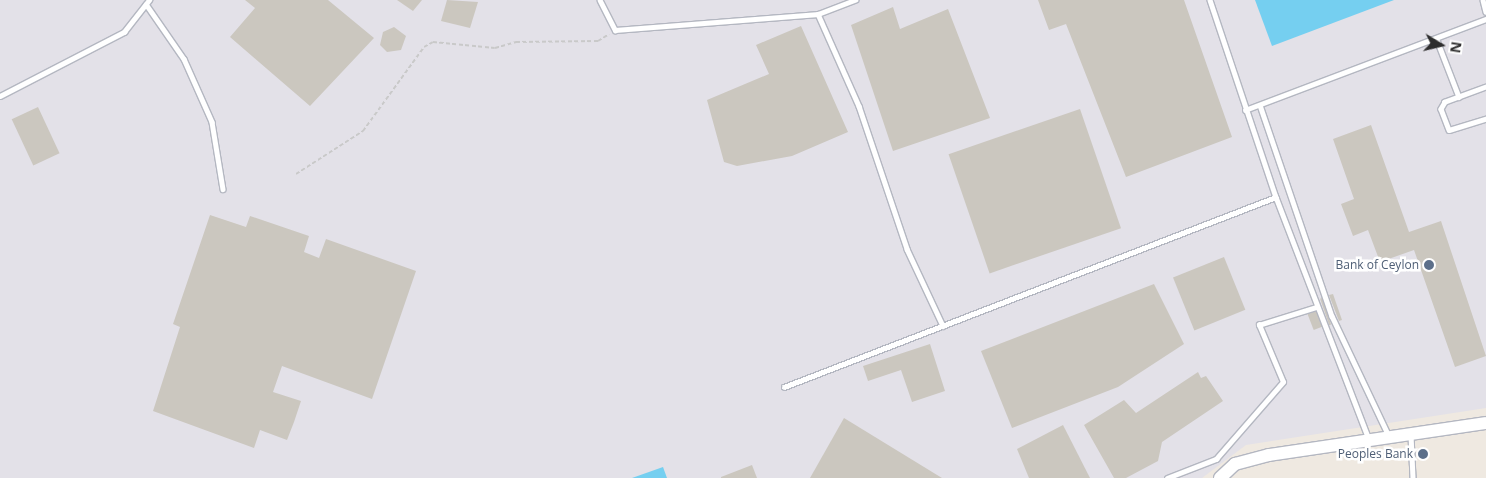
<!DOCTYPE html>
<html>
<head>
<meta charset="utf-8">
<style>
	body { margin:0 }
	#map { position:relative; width:1486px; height:478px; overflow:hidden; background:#efe9e1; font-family:"Open Sans",sans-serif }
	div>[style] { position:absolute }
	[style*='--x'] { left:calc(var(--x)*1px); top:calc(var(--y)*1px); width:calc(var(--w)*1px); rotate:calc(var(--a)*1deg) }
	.industrial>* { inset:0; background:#e3e1e8 }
	.water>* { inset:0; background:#75cff0 }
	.building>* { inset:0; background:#cbc7bf; transform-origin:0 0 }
	.path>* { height:2px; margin-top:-1px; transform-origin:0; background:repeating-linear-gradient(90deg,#c9c9c9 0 4px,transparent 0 6.5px) }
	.roads { filter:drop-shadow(1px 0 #b4b7c1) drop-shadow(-1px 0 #b4b7c1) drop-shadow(0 1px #b4b7c1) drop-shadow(0 -1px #b4b7c1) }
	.lane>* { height:4.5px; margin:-2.25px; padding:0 2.25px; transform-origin:2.25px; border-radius:2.25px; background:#fff }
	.secondary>* { height:12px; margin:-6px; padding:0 6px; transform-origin:6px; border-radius:6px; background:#fff }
	.dots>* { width:14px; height:14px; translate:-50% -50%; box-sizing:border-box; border:2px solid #fff; border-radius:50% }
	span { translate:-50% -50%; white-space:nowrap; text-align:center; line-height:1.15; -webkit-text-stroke:5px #fff; paint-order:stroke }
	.service-label { font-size:12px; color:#4e5e75 }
	.right { translate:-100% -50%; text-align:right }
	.north { position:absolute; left:1416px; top:20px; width:50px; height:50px; -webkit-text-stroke:4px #fff; paint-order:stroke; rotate:99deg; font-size:14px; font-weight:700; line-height:20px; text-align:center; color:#2e2e2e }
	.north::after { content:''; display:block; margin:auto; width:18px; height:22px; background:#2e2e2e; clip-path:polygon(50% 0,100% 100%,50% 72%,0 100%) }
</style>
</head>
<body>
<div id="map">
	<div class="industrial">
		<i style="clip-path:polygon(0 0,1486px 0,1486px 408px,1246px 445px,1202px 478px,0 478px)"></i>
	</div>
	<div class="water">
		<i style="clip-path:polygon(1255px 0,1394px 0,1272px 46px)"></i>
		<i style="clip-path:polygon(663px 467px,667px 478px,632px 478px)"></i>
	</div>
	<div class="building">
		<i style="clip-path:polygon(245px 0,328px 0,374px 38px,310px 106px,230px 37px,255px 8px)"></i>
		<i style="clip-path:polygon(397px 0,422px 0,413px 11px)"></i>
		<i style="clip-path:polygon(447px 0,478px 2px,470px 28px,441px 21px)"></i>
		<i style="clip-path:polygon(1038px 0,1184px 0,1232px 137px,1126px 177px,1066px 24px,1049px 30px)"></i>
		<i style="clip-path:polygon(893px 7px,900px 29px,948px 9px,990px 118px,893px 151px,851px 25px)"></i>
		<i style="clip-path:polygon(801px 26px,848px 132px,792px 156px,737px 166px,724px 162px,707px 100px,769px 74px,756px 45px)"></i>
		<i style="clip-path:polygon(394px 27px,406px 36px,401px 50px,387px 52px,380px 45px,383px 32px)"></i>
		<i style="left:38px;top:107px;width:51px;height:29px;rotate:65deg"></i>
		<i style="left:1080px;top:109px;width:126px;height:139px;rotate:71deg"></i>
		<i style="clip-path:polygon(1371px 125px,1409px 232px,1441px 221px,1486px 356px,1455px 367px,1414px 250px,1380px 262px,1368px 230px,1353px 236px,1341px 204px,1354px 199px,1333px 139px)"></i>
		<i style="clip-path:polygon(210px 215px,246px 227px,250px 216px,309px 236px,304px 252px,319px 258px,326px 239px,416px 271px,372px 399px,282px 366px,273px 392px,301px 401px,294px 422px,287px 440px,260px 430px,254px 448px,153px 411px,180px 327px,173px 324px)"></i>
		<i style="left:1224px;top:257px;width:57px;height:55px;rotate:68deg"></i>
		<i style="clip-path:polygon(1154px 284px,1184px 344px,1118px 387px,1012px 428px,981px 351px)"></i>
		<i style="clip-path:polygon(1333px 294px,1342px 320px,1339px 321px,1329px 295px)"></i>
		<i style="left:1322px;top:298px;width:28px;height:2px;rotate:71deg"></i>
		<i style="left:1316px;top:311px;width:17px;height:9px;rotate:69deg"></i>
		<i style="clip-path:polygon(930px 344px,945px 391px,912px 402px,901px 370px,868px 381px,863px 366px)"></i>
		<i style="clip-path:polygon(1198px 372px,1201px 378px,1206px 376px,1223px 401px,1162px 442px,1158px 461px,1126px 478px,1114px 478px,1084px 425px,1124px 400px,1136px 413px)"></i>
		<i style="clip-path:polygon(844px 418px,942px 478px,810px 478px)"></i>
		<i style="clip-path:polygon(1063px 425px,1090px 478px,1029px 478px,1017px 449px)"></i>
		<i style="clip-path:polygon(752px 465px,757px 478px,721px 478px,721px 477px)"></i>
	</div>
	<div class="path">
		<i style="--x:296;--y:174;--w:80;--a:-32.7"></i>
		<i style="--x:363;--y:131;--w:104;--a:-54"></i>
		<i style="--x:424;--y:47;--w:10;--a:-29"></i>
		<i style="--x:433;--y:42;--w:62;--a:5.5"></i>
		<i style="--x:495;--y:48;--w:22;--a:-16"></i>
		<i style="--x:516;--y:42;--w:82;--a:-0.7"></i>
		<i style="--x:598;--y:41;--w:13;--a:-32"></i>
	</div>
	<div class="roads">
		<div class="lane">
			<i style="--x:600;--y:0;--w:34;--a:63"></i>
			<i style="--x:615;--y:30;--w:204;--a:-4.5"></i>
			<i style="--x:818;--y:14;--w:40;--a:-21"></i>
			<i style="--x:1210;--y:0;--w:208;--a:71.5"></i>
			<i style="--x:1276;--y:197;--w:259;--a:69"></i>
			<i style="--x:1483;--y:0;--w:12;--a:76"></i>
			<i style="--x:146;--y:4;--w:67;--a:55.4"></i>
			<i style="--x:184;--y:59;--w:69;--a:66"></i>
			<i style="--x:212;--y:122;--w:68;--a:80.7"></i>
			<i style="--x:818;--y:14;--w:101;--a:66"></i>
			<i style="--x:859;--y:106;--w:151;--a:71.4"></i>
			<i style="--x:907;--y:249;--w:85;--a:64.9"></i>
			<i style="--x:1437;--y:40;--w:61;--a:68.9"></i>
			<i style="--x:1486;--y:87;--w:44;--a:159.9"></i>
			<i style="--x:1445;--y:102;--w:8;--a:120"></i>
			<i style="--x:1441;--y:109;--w:22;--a:69"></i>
			<i style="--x:1449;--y:130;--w:39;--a:-17"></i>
			<i style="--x:0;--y:96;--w:140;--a:-27.3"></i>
			<i style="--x:124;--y:32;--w:41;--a:-52"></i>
			<i style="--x:1260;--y:105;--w:223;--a:71.2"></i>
			<i style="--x:1332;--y:316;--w:133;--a:64.6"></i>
			<i style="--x:1245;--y:110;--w:258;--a:-20.7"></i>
			<i style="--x:784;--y:387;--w:527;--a:-21.12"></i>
			<i style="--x:1411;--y:435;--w:43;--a:87.3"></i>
			<i style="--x:1167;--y:478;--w:53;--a:-21.2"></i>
			<i style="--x:1216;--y:459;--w:102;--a:-49"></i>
			<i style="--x:1283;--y:382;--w:62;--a:-112.8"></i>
			<i style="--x:1259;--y:325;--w:60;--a:-17.5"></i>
		</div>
		<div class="secondary">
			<i style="--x:1220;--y:478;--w:21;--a:-43"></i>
			<i style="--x:1235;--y:464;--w:35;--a:-15"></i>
			<i style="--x:1269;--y:455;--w:219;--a:-8.4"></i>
		</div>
	</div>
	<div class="dots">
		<i style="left:1429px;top:265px;background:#5c6f8a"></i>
		<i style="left:1423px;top:454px;background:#5c6f8a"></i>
	</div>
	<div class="service-label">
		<span class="right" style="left:1419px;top:265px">Bank of Ceylon</span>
		<span class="right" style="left:1413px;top:454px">Peoples Bank</span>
	</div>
	<div class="north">N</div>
</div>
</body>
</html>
